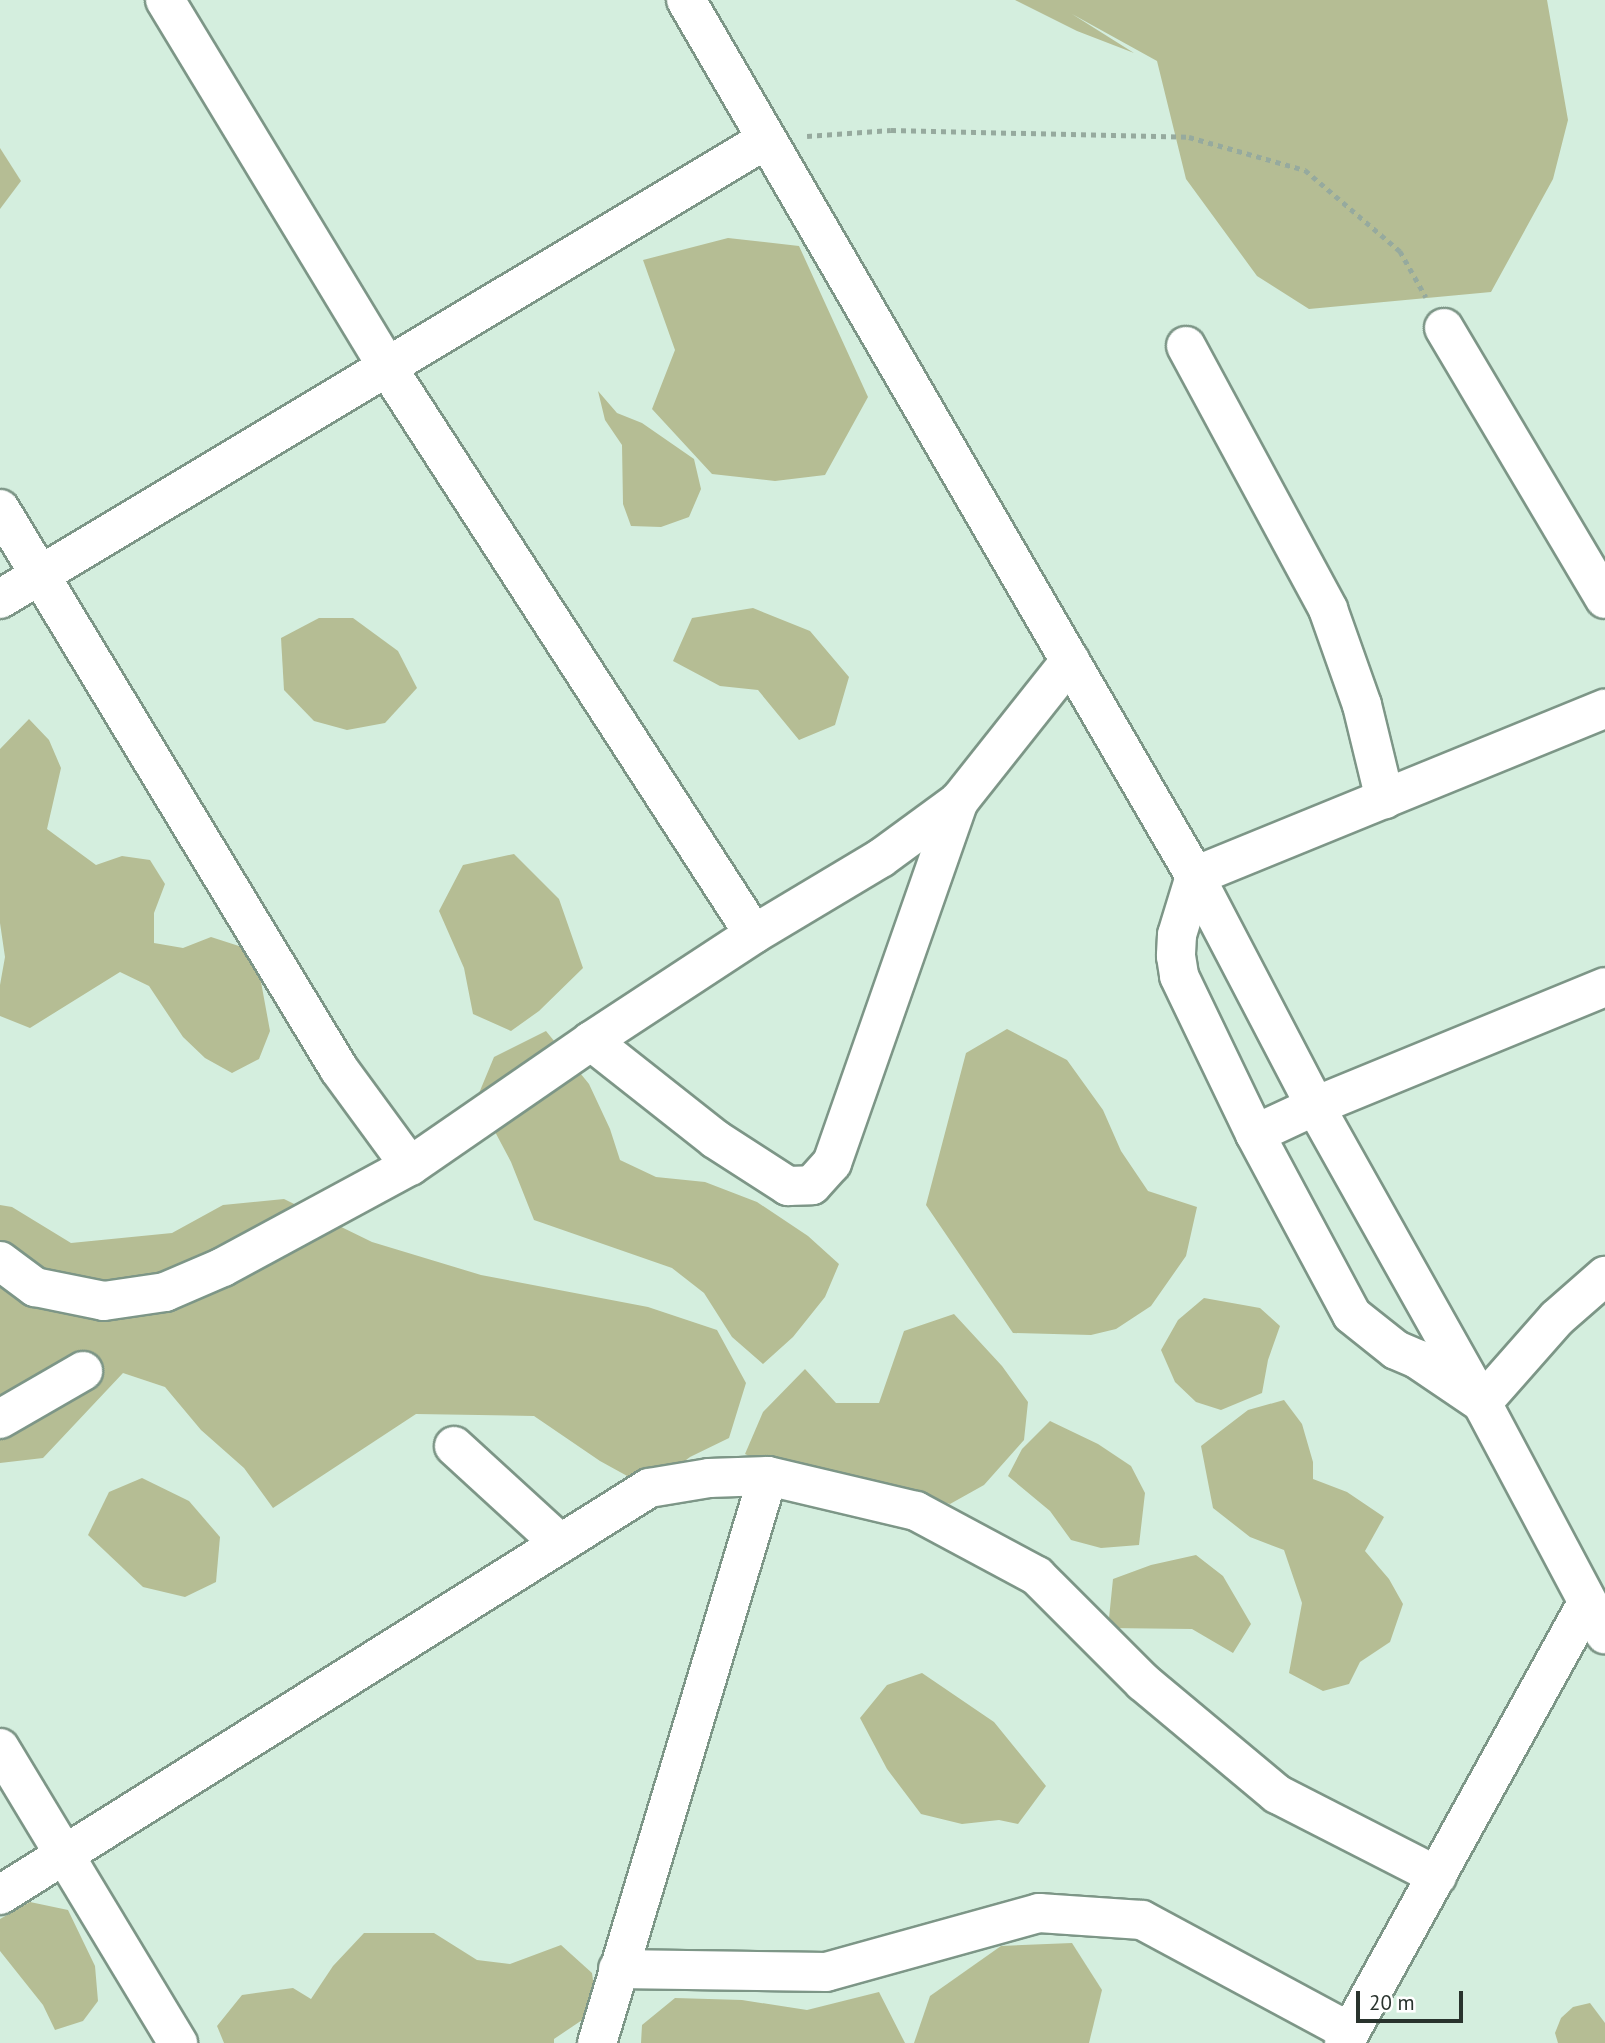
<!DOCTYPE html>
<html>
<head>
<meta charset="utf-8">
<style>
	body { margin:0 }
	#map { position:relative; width:1605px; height:2043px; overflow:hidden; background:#d4eede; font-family:"PT Sans",sans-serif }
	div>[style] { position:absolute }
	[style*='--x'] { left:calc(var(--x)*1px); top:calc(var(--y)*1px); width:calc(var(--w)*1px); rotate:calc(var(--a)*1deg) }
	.green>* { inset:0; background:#b5bd94 }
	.path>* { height:4.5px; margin-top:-2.25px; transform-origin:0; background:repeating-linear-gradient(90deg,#96aa9e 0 5px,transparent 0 10px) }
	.roads { filter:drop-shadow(2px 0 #7d9687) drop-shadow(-2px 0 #7d9687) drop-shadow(0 2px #7d9687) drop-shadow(0 -2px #7d9687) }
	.minor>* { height:38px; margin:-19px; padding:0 19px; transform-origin:19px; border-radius:19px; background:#fff }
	span { translate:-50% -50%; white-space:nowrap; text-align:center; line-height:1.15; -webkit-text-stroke:5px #fff; paint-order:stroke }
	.scale { position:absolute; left:1356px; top:1991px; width:107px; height:32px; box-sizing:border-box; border:4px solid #29332d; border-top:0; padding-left:9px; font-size:21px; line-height:24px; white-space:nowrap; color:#29332d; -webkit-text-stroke:5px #fff; paint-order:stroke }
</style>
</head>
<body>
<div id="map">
	<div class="green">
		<i style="clip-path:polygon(1015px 0,1547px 0,1568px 120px,1553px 179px,1491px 292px,1309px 309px,1257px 276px,1186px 179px,1157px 61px,1072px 14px,1134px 53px,1077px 31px)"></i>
		<i style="clip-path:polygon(0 148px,21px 181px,0 209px)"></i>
		<i style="clip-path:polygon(728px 238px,799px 246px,868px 397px,825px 475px,775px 481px,712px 474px,652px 409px,675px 350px,643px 260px)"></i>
		<i style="clip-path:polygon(598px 391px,617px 413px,642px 423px,694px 459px,701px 489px,689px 517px,661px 527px,631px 526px,623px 504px,622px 445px,605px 420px)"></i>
		<i style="clip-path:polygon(753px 608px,810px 631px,849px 677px,835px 725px,799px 740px,758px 690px,720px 686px,673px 661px,692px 618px)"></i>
		<i style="clip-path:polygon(319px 618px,353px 618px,398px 651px,417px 688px,385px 723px,347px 730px,314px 721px,284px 690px,281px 638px)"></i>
		<i style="clip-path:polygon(29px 719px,49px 740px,61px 768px,47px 829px,96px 865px,122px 856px,150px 860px,165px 884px,154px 913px,154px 943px,183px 948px,211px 937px,242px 947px,259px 971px,270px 1031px,259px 1059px,232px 1073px,205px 1058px,183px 1037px,149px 986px,120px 972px,30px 1028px,0 1016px,0 985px,5px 957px,0 923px,0 749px)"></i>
		<i style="clip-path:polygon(514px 854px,559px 899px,583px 968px,539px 1011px,511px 1031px,473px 1014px,464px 968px,439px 911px,463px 865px)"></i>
		<i style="clip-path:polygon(1007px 1029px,1067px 1060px,1103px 1110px,1121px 1151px,1148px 1191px,1197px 1207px,1186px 1256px,1151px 1306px,1116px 1329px,1091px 1335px,1013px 1333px,926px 1205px,966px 1053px)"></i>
		<i style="clip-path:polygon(546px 1031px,589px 1084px,610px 1129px,620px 1160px,656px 1177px,705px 1182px,757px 1202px,808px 1236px,839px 1264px,825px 1297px,793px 1337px,763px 1364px,732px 1337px,704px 1293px,672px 1268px,534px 1220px,511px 1162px,477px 1098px,494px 1057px)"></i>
		<i style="clip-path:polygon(284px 1199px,372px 1242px,481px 1275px,648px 1307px,717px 1330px,746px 1383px,729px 1438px,690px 1457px,649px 1488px,600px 1461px,534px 1416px,416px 1414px,273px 1508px,244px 1468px,201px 1430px,165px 1387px,123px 1373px,43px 1458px,0 1463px,0 1205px,12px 1207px,71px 1243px,172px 1233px,223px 1205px)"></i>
		<i style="clip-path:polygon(1204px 1298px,1260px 1308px,1280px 1326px,1268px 1360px,1262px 1393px,1221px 1410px,1196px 1402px,1175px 1382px,1161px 1350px,1178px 1320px)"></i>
		<i style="clip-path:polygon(954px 1314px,1002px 1366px,1028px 1402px,1024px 1440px,984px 1485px,950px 1504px,885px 1484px,808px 1485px,745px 1454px,763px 1412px,805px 1369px,836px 1403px,879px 1403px,904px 1331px)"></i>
		<i style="clip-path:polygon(1284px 1400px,1302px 1424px,1313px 1462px,1313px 1479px,1347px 1492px,1384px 1517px,1365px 1551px,1389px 1579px,1403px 1604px,1390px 1642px,1360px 1662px,1349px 1684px,1323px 1691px,1289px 1673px,1302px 1603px,1284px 1550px,1250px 1537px,1213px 1508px,1201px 1446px,1248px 1410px)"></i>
		<i style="clip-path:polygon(1050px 1421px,1098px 1444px,1131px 1466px,1145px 1493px,1139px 1545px,1101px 1548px,1071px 1540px,1050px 1511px,1008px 1476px,1022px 1449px)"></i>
		<i style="clip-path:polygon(142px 1478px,189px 1501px,220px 1537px,216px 1582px,185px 1597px,143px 1587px,88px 1535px,109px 1492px)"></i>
		<i style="clip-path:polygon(1196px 1555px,1223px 1576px,1251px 1624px,1233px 1653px,1192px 1629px,1108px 1628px,1113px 1579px,1151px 1565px)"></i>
		<i style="clip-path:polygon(922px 1673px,994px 1722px,1046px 1786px,1018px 1824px,999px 1820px,962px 1824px,921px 1814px,887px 1769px,860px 1718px,887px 1685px)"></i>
		<i style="clip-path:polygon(30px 1902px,68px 1910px,95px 1966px,98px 2001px,83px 2021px,55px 2030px,43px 2005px,0 1951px,0 1919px)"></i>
		<i style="clip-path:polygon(364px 1933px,434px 1933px,477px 1960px,510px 1964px,561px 1945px,592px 1973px,597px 2010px,554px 2039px,554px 2043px,224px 2043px,217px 2026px,242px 1995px,293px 1988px,311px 1999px,333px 1966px)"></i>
		<i style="clip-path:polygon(1072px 1943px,1102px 1990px,1089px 2043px,914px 2043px,930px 1996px,1001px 1946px)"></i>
		<i style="clip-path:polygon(879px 1992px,905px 2043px,641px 2043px,642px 2025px,675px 1998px,742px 2000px,807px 2010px)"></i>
		<i style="clip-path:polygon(1590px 2003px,1605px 2023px,1605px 2043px,1558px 2043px,1555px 2033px,1561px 2018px,1573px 2007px)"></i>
	</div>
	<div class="path">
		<i style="--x:807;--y:136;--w:84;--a:-4.1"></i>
		<i style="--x:891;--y:130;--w:298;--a:1.3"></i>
		<i style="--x:1189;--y:137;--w:121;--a:15.9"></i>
		<i style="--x:1305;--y:170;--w:125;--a:40.5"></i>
		<i style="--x:1400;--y:251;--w:53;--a:60.5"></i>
	</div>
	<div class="roads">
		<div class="minor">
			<i style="--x:165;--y:0;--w:429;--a:58.8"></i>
			<i style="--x:387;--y:367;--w:675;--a:57.09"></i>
			<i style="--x:686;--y:0;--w:1013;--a:59.84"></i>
			<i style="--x:1195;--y:876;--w:259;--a:62.4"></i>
			<i style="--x:1315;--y:1106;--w:341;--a:60.7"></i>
			<i style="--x:1482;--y:1403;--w:262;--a:62"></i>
			<i style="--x:1444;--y:328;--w:315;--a:59.3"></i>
			<i style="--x:1186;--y:346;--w:299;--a:61.6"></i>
			<i style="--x:1328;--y:609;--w:102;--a:70.5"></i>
			<i style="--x:1362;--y:705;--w:97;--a:76.3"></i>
			<i style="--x:0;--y:509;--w:655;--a:58.81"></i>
			<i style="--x:339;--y:1069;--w:120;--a:53.8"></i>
			<i style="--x:0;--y:599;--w:894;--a:-30.95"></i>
			<i style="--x:1195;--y:876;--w:62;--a:107"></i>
			<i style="--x:1177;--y:935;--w:21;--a:93"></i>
			<i style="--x:1176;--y:956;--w:20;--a:81"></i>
			<i style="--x:1179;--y:976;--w:175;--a:64.3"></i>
			<i style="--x:1255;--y:1134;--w:205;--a:61.8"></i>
			<i style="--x:1352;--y:1315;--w:56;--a:38.5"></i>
			<i style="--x:1396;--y:1350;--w:23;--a:23"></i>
			<i style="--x:1417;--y:1359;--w:78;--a:34.1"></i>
			<i style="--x:1482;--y:1403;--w:113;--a:-48.6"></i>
			<i style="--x:1557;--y:1318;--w:64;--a:-41.2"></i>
			<i style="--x:1195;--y:876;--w:443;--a:-22.2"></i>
			<i style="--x:591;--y:1041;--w:158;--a:38.3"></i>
			<i style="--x:715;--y:1139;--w:87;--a:32.8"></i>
			<i style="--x:788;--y:1186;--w:24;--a:-2"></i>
			<i style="--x:812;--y:1185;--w:30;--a:-48"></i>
			<i style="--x:832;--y:1163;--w:384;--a:-70.7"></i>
			<i style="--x:1255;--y:1134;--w:66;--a:-25"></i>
			<i style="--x:1315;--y:1106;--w:313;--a:-22.3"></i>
			<i style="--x:0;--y:1261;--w:44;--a:36.6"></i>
			<i style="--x:35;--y:1287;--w:70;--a:11.5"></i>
			<i style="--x:104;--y:1301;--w:62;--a:-8.4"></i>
			<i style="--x:165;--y:1292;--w:63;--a:-23.3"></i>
			<i style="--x:223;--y:1267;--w:213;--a:-28.4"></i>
			<i style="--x:410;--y:1166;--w:220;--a:-34.6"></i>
			<i style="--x:591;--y:1041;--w:195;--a:-33.3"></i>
			<i style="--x:754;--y:934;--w:148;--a:-30.9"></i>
			<i style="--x:881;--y:858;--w:97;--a:-36.2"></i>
			<i style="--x:959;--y:801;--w:179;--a:-51.6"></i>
			<i style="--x:0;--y:1419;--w:96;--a:-30"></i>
			<i style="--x:454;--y:1446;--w:144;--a:42.5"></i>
			<i style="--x:0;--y:1748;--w:345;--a:58.9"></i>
			<i style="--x:0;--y:1895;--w:766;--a:-32.09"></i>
			<i style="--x:649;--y:1488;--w:61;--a:-9.5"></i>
			<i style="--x:709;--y:1478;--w:59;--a:-1.9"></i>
			<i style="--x:768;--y:1476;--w:152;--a:13.3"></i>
			<i style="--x:916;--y:1511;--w:137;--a:28.2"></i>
			<i style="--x:1037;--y:1576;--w:150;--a:45"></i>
			<i style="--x:1143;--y:1682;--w:175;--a:39.9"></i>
			<i style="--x:1277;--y:1794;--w:180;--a:27.1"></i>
			<i style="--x:618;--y:1969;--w:208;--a:0.8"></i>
			<i style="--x:826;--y:1972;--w:221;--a:-15.5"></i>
			<i style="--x:1039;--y:1913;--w:103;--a:3.9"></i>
			<i style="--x:1142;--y:1920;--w:236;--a:28.3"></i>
			<i style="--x:597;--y:2043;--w:592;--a:-73.22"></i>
			<i style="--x:1344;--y:2043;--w:503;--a:-61.09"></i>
		</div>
	</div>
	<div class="scale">20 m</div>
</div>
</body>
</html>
